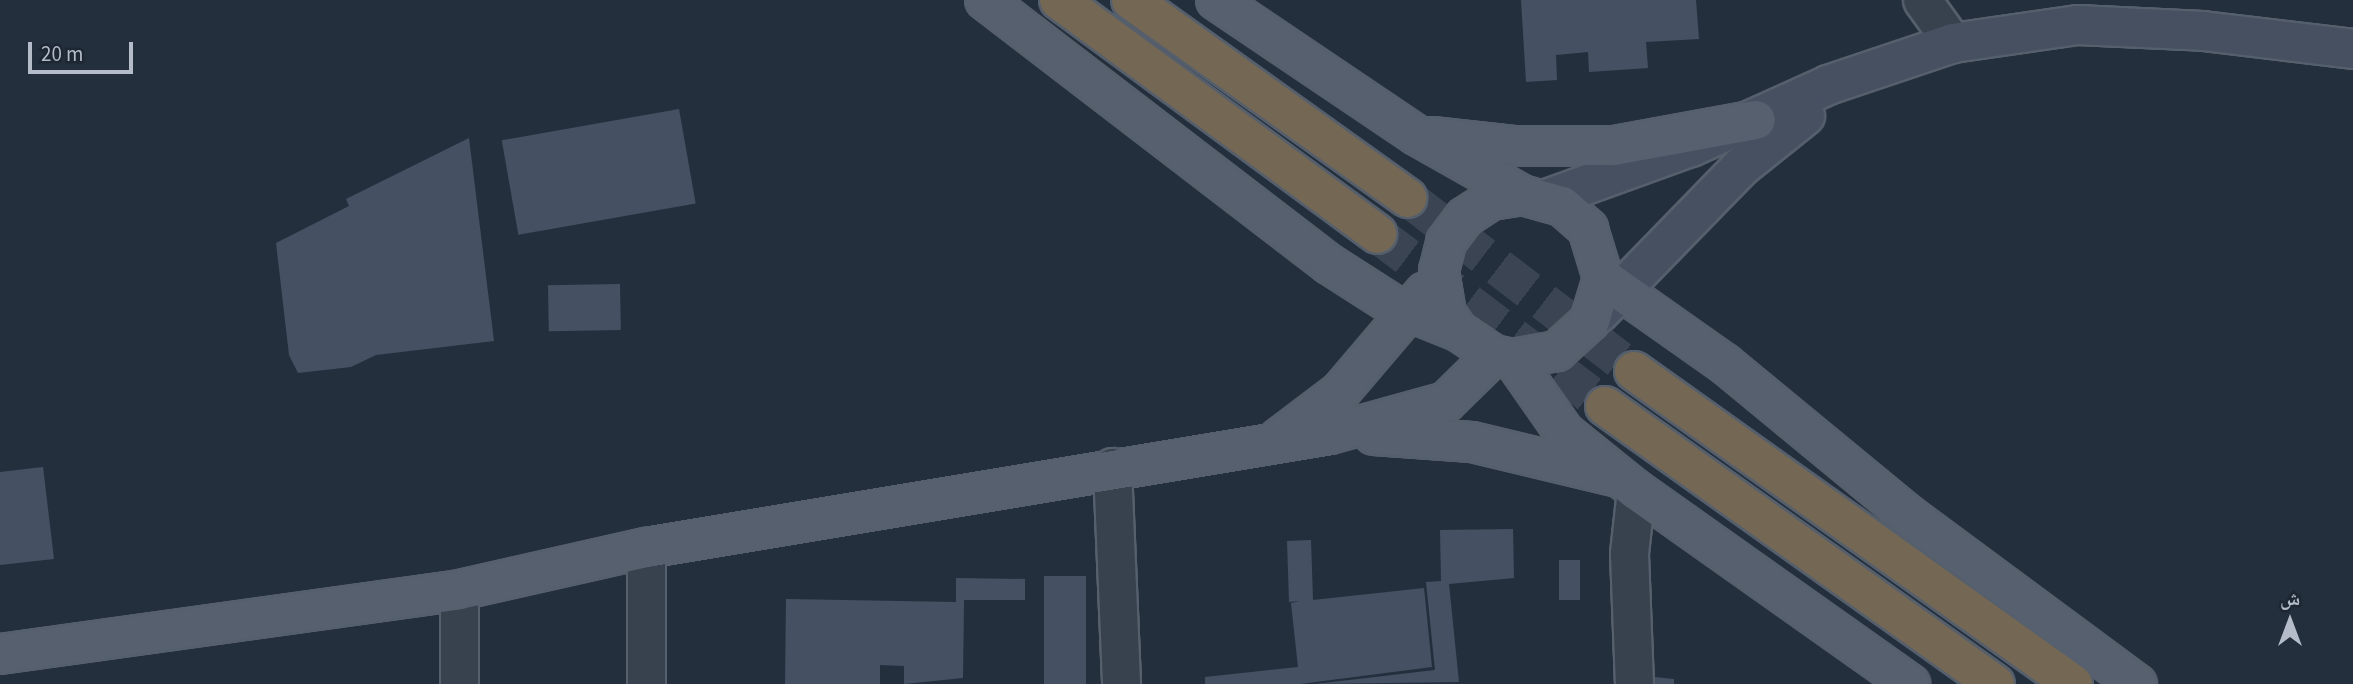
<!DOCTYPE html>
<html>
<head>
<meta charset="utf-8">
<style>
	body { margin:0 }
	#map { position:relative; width:2353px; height:684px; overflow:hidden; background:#242f3e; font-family:"Source Sans 3","Noto Naskh Arabic",sans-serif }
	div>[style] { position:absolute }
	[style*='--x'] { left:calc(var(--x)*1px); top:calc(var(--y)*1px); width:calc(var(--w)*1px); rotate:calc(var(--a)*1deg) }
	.building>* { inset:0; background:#455162; transform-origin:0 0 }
	.highway-tunnel>* { height:38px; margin-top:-19px; transform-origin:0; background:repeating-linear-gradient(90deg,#3a4453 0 38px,transparent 0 57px) }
	.roads { filter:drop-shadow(2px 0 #565f6c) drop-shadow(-2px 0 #565f6c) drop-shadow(0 2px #565f6c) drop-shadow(0 -2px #565f6c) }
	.street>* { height:37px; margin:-18.5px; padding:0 18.5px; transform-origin:18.5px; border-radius:18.5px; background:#38414e }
	.secondary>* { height:38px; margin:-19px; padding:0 19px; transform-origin:19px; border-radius:19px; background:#465061 }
	.primary>* { height:38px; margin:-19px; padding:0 19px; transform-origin:19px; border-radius:19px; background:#56606e }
	.highway>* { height:38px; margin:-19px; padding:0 19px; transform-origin:19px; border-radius:19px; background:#746855 }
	span { translate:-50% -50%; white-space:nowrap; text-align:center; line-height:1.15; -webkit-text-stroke:6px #1d2633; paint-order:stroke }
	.north { position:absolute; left:2255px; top:586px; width:70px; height:70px; -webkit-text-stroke:5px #1d2633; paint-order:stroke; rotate:0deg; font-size:19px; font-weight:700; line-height:28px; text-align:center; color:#b4bcc9 }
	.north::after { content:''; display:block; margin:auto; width:24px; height:32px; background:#b4bcc9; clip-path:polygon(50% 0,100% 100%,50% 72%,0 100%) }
	.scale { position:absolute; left:28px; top:42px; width:105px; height:32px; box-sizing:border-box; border:4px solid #b4bcc9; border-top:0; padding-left:9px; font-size:21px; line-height:24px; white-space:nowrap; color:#b4bcc9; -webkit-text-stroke:5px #1d2633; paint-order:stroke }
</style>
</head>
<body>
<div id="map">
	<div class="building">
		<i style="clip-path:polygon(1521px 0,1696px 0,1699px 39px,1646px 42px,1648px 68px,1589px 72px,1588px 52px,1556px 55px,1557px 80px,1526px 82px)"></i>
		<i style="left:679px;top:109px;width:96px;height:180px;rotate:80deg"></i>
		<i style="clip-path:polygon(469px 138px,494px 341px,376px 355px,351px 367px,298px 373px,289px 355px,276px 243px,349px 206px,346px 199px)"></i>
		<i style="left:620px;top:284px;width:46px;height:72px;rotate:89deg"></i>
		<i style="clip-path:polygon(43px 467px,54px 559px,0 565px,0 472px)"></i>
		<i style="clip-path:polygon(1513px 529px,1514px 578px,1449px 584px,1459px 682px,1315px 684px,1435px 670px,1426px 582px,1441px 581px,1440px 530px)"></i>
		<i style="clip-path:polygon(1311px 540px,1313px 600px,1424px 588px,1432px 667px,1300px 684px,1205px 684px,1205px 677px,1298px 667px,1291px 603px,1300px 601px,1289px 602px,1287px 541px)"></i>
		<i style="left:1559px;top:560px;width:21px;height:40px"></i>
		<i style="left:1044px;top:576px;width:42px;height:108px"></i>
		<i style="clip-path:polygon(956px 578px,1025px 579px,1025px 600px,964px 600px,963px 678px,904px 684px,904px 666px,880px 665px,880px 684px,785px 684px,786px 599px,956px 602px)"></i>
		<i style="clip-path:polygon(1654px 677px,1674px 679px,1674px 684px,1654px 684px)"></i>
	</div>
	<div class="highway-tunnel">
		<i style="--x:1408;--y:198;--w:285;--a:37.4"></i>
		<i style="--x:1377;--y:234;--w:286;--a:37"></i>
	</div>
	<div class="roads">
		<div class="street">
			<i style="--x:1922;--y:0;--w:53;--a:54.2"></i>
			<i style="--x:1112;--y:467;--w:217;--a:87.6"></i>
			<i style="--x:646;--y:548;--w:136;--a:90"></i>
			<i style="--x:459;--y:684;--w:94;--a:-90"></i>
			<i style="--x:1634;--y:684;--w:131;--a:-92.2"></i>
			<i style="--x:1629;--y:553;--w:63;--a:-83.7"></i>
		</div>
		<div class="secondary">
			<i style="--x:1547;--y:199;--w:153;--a:-19.9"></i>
			<i style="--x:1691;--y:147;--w:150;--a:-24.3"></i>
			<i style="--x:1828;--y:85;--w:132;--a:-18.6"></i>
			<i style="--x:1953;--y:43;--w:126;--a:-8.2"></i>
			<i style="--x:2078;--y:25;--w:125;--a:2.7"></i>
			<i style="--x:2203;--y:31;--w:151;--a:6.8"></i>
			<i style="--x:1599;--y:313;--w:204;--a:-45.8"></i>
			<i style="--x:1741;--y:167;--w:82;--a:-38.6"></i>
		</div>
		<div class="primary">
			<i style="--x:985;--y:0;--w:434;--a:37.5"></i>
			<i style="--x:1329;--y:264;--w:76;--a:32.6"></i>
			<i style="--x:1393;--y:305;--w:70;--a:21.8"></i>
			<i style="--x:1216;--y:0;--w:241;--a:34"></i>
			<i style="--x:1416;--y:135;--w:122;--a:29.5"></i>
			<i style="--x:1522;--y:195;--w:41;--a:15.4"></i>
			<i style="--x:1562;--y:206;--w:35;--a:41"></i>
			<i style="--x:1588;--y:229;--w:51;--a:73"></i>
			<i style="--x:1603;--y:278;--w:45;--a:106.8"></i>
			<i style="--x:1590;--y:321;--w:45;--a:137.7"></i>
			<i style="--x:1557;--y:351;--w:45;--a:169.7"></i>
			<i style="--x:1513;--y:359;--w:19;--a:-168"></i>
			<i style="--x:1494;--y:355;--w:43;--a:-146.3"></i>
			<i style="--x:1458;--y:331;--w:22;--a:-124"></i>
			<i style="--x:1446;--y:313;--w:43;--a:-99.5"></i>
			<i style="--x:1439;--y:271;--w:30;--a:-76"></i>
			<i style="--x:1446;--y:242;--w:31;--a:-53"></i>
			<i style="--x:1465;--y:217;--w:31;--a:-33"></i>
			<i style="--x:1491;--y:200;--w:31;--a:-9"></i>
			<i style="--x:1432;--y:137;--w:82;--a:6.3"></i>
			<i style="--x:1514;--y:146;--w:100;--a:0"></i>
			<i style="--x:1614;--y:146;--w:144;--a:-10.4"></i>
			<i style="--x:1603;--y:278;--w:149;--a:35.2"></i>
			<i style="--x:1725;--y:364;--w:236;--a:39.5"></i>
			<i style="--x:1907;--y:514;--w:286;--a:36.5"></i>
			<i style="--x:1513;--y:359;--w:89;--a:55.1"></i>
			<i style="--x:1564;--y:432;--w:92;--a:38.9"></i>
			<i style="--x:1636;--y:490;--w:336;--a:35.3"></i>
			<i style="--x:1374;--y:435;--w:98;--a:4.1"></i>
			<i style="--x:1472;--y:442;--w:146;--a:13.5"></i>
			<i style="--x:1278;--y:439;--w:78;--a:-37.2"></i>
			<i style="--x:1340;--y:392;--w:131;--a:-49.6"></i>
			<i style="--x:0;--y:654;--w:463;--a:-7.9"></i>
			<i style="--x:459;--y:590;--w:192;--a:-12.7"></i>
			<i style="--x:646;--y:548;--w:693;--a:-9.46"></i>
			<i style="--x:1330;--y:434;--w:120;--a:-15.4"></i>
			<i style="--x:1446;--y:402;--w:67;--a:-44.4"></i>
		</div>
		<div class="highway">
			<i style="--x:1059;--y:0;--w:395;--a:36.3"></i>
			<i style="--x:1131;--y:0;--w:340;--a:35.6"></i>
			<i style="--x:1634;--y:371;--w:539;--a:35.49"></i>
			<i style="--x:1605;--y:406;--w:479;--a:35.5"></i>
		</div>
	</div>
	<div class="north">ش</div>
	<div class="scale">20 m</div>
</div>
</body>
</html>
